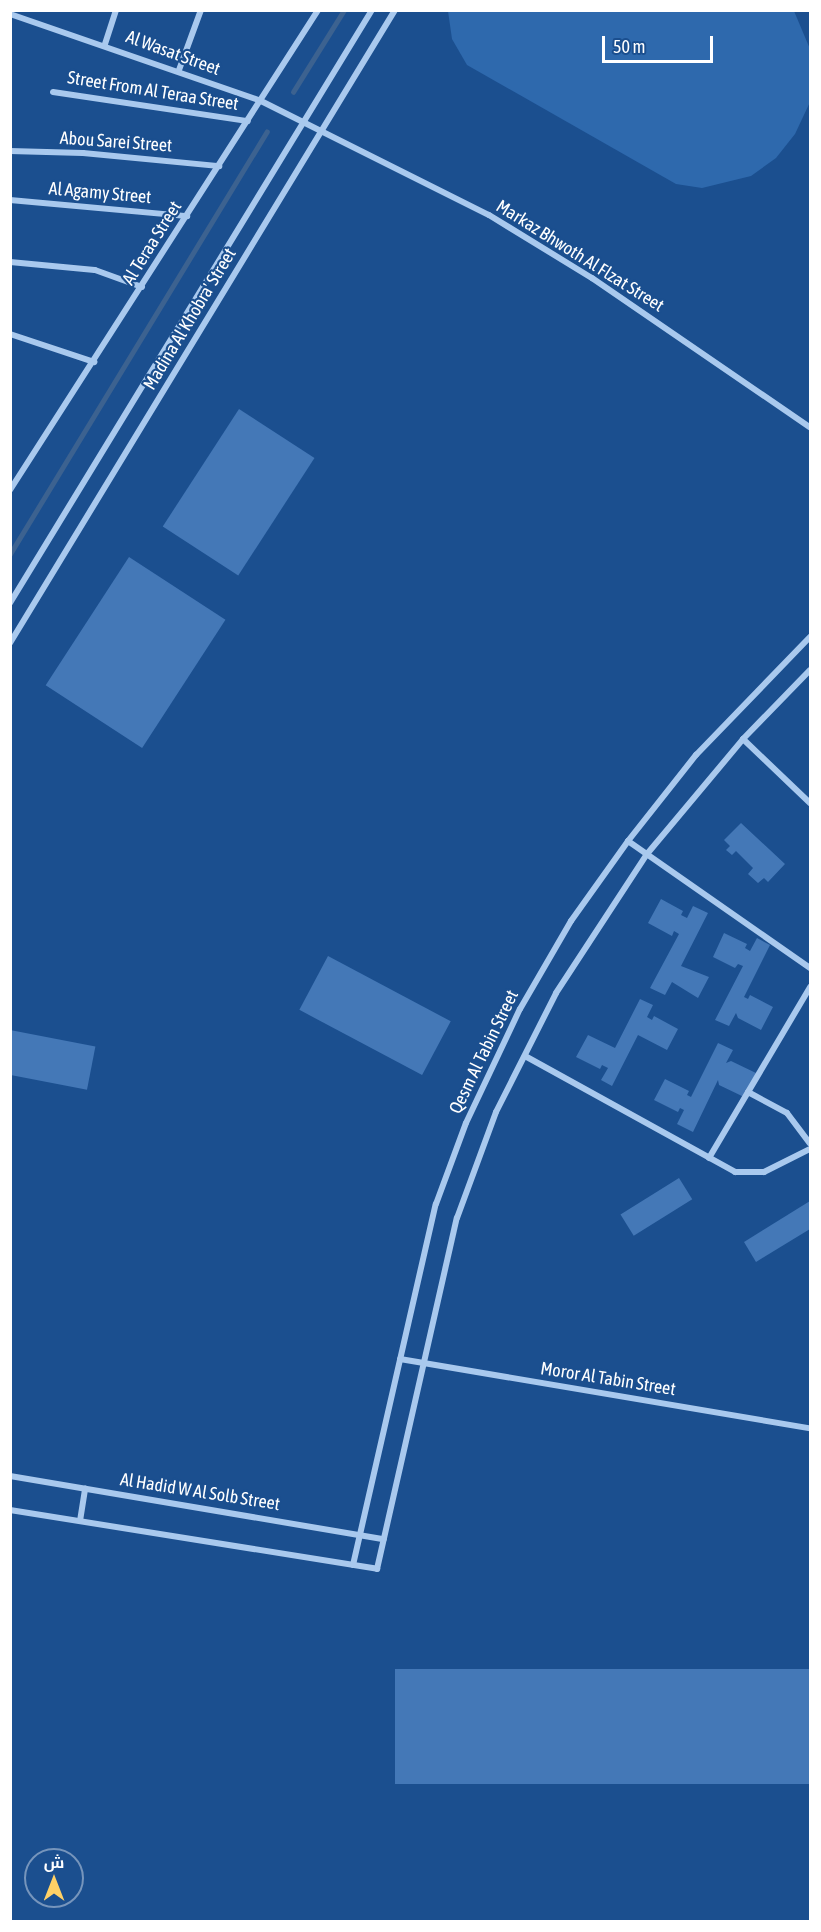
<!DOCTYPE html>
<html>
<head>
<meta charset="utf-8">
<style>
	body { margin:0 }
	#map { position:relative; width:821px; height:1932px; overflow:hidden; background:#1b4f8f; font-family:"Asap Condensed",Cairo,sans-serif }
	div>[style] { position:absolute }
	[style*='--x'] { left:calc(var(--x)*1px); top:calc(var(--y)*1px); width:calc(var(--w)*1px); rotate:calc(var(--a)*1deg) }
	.green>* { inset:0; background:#2e69ad }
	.stream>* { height:4.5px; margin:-2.25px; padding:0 2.25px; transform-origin:2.25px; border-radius:2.25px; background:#3c6290 }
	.building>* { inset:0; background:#4478b7; transform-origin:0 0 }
	.minor>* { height:6px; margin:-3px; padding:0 3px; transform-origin:3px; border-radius:3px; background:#a9c9ee }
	span { translate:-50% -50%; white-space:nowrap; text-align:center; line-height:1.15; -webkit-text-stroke:4.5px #1b4f8f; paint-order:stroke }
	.street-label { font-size:18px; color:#fff }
	.frame { position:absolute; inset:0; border:12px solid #fff; pointer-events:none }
	.north { position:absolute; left:24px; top:1848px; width:60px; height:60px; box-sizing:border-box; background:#1b4f8f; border:2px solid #7695bc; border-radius:50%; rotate:0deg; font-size:16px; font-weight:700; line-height:24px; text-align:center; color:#fff }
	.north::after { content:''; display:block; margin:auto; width:21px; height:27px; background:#ffd166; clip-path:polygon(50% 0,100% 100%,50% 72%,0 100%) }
	.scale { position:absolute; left:602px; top:36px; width:111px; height:27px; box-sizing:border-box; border:3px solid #fff; border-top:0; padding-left:8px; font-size:18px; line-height:21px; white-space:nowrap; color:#fff; -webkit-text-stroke:4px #1b4f8f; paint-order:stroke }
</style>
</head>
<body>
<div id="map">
	<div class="green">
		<i style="clip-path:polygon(448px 11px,794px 11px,810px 49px,810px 102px,795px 134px,776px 158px,751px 176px,702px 188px,676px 184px,467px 65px,452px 39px)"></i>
	</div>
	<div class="stream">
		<i style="--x:293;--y:92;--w:97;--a:-58.1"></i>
		<i style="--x:10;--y:554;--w:494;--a:-58.7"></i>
	</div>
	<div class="building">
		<i style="left:239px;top:409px;width:90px;height:140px;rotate:33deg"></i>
		<i style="left:129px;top:557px;width:115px;height:153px;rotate:33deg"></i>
		<i style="clip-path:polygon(741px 823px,785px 864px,768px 882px,764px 878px,758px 883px,748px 874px,753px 868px,736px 851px,732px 855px,726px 850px,730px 846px,724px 840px)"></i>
		<i style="clip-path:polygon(661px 899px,683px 911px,681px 915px,687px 918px,693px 906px,708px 913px,681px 966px,709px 977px,698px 998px,672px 982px,665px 995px,650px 988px,679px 934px,674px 931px,672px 936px,648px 923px)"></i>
		<i style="clip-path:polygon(724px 933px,747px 944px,745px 948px,750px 951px,757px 938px,770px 945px,744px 997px,748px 999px,750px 995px,773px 1007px,761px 1030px,738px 1018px,736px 1013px,729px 1026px,715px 1020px,743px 966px,738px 964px,735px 968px,713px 957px)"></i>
		<i style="left:328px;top:956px;width:139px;height:61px;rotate:28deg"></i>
		<i style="clip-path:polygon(640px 999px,653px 1005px,647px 1017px,652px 1020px,654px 1016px,678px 1029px,667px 1050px,638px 1035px,612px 1086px,601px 1080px,608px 1068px,602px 1065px,600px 1069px,576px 1057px,588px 1035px,615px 1048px)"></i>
		<i style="left:10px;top:1030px;width:87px;height:44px;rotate:11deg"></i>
		<i style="clip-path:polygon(718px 1043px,733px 1050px,726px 1063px,731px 1061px,756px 1073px,744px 1097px,719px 1085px,718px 1080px,693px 1132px,677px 1124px,684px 1110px,680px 1108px,678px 1112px,654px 1100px,665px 1079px,689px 1091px,687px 1095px,691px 1097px)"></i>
		<i style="left:679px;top:1178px;width:25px;height:69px;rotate:58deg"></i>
		<i style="clip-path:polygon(810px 1201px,810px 1229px,756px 1262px,744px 1242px)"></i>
		<i style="left:810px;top:1669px;width:115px;height:415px;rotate:90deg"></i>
	</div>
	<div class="minor">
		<i style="--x:10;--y:14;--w:266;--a:19.1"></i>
		<i style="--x:261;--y:101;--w:255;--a:26.6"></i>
		<i style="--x:489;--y:215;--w:121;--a:31.5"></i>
		<i style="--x:592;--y:278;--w:264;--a:34.4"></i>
		<i style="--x:105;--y:44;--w:36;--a:-72"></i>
		<i style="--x:179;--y:70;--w:64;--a:-69.9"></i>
		<i style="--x:53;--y:92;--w:197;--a:8.5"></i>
		<i style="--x:10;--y:151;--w:73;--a:1.6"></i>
		<i style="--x:83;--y:153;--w:137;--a:5.5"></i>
		<i style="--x:10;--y:200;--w:178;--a:5.2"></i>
		<i style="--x:10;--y:262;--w:85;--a:5.4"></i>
		<i style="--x:95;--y:270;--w:50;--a:19.9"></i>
		<i style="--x:10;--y:334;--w:89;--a:18.4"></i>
		<i style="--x:10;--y:490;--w:570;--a:-57.31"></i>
		<i style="--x:10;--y:603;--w:695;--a:-58.6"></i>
		<i style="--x:10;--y:643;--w:741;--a:-58.69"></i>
		<i style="--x:743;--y:739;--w:93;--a:43.7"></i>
		<i style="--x:628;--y:841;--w:222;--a:34.9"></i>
		<i style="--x:525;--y:1056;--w:240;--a:28.9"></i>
		<i style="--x:735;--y:1172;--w:29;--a:0"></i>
		<i style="--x:764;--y:1172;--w:51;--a:-26.6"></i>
		<i style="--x:748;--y:1092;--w:44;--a:28.3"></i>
		<i style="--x:787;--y:1113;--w:38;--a:53"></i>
		<i style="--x:709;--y:1158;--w:199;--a:-59.4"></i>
		<i style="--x:400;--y:1359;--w:416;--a:9.6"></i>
		<i style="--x:10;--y:1476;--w:379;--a:9.6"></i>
		<i style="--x:10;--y:1510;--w:372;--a:9.1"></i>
		<i style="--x:377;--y:1569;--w:360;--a:-77.2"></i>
		<i style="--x:457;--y:1218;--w:113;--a:-69.8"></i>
		<i style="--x:496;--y:1112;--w:133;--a:-63.2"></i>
		<i style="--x:556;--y:993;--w:166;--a:-56.8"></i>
		<i style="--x:647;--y:854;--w:150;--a:-50.1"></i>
		<i style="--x:743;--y:739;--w:96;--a:-45.8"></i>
		<i style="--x:80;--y:1521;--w:33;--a:-81"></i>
		<i style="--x:353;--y:1565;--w:370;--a:-77.1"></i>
		<i style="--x:436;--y:1204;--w:86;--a:-69.7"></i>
		<i style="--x:466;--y:1123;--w:126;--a:-64.7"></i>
		<i style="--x:520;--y:1009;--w:102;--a:-59.9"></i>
		<i style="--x:571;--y:921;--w:98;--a:-54.5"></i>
		<i style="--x:628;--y:841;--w:110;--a:-51.7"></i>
		<i style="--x:696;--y:755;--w:164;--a:-46"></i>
	</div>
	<div class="street-label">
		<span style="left:173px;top:53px;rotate:20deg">Al Wasat Street</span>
		<span style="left:153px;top:91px;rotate:9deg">Street From Al Teraa Street</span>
		<span style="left:116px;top:142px;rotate:4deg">Abou Sarei Street</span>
		<span style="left:100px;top:193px;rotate:5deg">Al Agamy Street</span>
		<span style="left:152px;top:243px;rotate:-58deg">Al Teraa Street</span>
		<span style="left:580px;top:256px;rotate:32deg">Markaz Bhwoth Al Flzat Street</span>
		<span style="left:190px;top:319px;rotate:-59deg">Madina Al Khobra' Street</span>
		<span style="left:484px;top:1052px;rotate:-64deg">Qesm Al Tabin Street</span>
		<span style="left:608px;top:1379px;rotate:9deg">Moror Al Tabin Street</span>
		<span style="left:200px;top:1492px;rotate:9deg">Al Hadid W Al Solb Street</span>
	</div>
	<div class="frame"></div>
	<div class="north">ش</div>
	<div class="scale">50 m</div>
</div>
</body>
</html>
